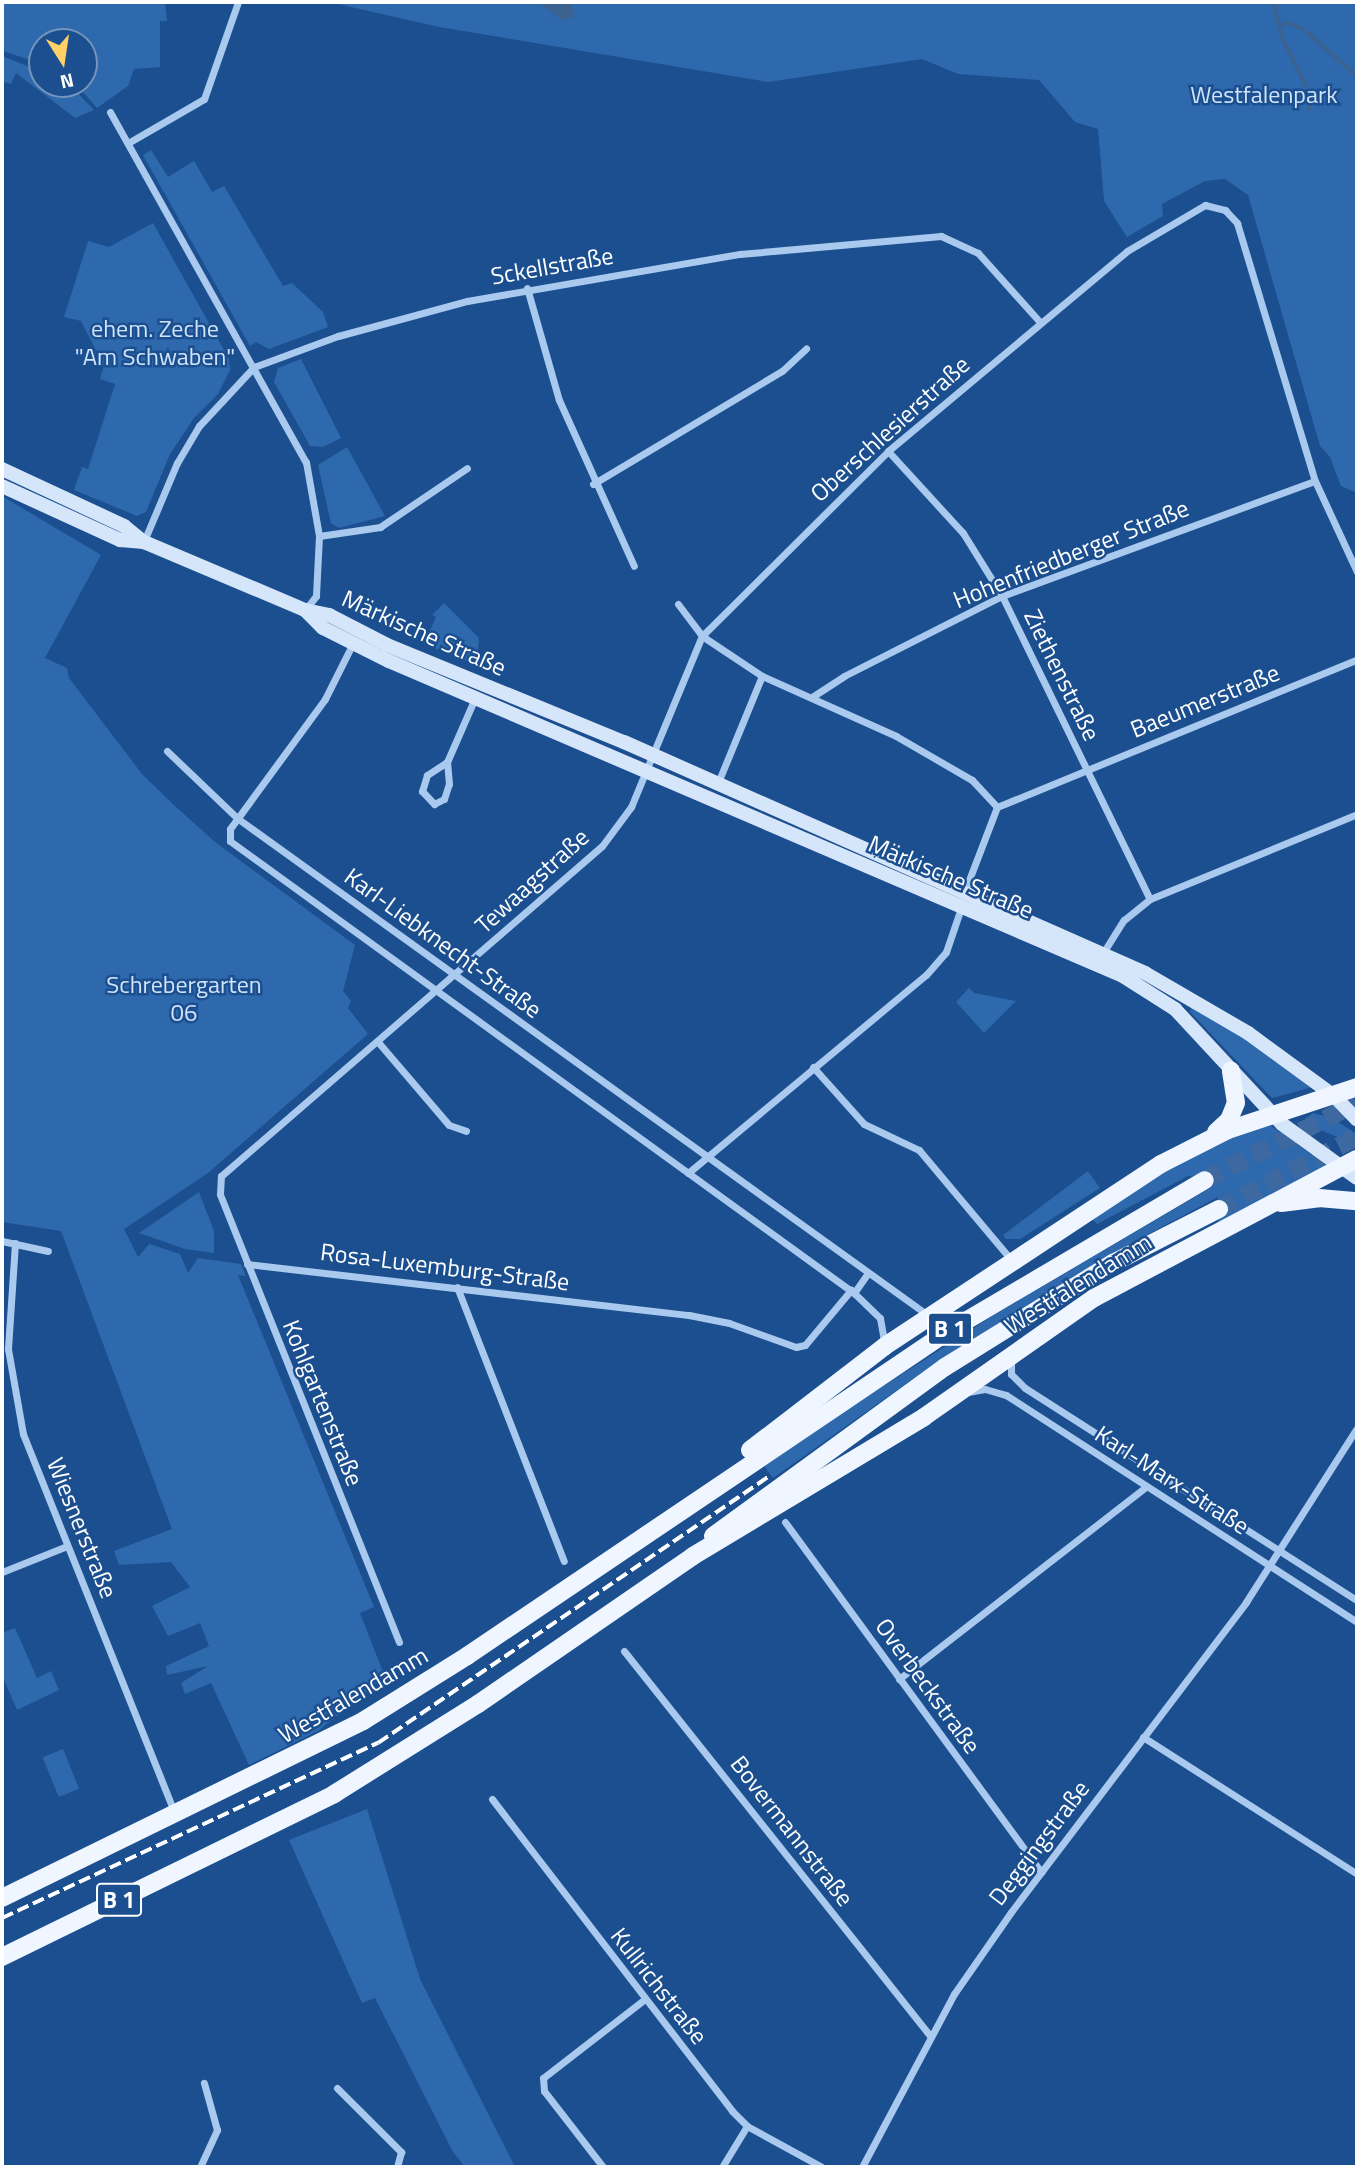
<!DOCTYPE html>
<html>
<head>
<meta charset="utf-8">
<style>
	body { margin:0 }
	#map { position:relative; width:1359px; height:2169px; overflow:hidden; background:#1b4f8f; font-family:"Titillium Web",sans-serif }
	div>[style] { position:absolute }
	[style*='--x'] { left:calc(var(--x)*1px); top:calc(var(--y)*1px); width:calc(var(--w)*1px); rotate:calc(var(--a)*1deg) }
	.green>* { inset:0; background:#2e69ad; transform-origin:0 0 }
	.water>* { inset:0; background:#3c6290 }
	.stream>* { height:3.5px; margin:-1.75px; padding:0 1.75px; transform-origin:1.75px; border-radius:1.75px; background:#3c6290 }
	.primary-tunnel>* { height:18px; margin-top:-9px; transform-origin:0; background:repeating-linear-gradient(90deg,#3d69a0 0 18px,transparent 0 27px) }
	.street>* { height:7px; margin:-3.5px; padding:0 3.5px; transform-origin:3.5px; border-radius:3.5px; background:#a9c9ee }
	.secondary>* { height:14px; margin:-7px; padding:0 7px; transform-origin:7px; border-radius:7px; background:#d6e6fa }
	.primary>* { height:18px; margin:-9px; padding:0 9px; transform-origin:9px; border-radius:9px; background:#f0f6ff }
	.rail>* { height:3.5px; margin-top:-1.75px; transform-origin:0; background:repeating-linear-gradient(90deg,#fff 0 12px,transparent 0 17px) }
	span { translate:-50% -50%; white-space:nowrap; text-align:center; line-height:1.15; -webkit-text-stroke:5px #1b4f8f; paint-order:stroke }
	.shield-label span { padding:2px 5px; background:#1b4f8f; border:2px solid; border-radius:5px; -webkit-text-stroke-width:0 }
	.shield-label { font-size:23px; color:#fff; font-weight:700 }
	.park-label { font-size:24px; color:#cfe3fa }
	.street-label { font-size:24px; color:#fff }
	.frame { position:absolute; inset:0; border:4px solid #fff; pointer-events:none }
	.north { position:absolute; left:28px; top:28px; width:70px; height:70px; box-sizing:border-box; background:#1b4f8f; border:2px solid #7695bc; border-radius:50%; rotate:168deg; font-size:19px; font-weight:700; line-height:28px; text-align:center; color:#fff }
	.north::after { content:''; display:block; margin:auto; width:24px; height:32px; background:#ffd166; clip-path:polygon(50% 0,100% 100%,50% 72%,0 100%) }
</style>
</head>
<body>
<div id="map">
	<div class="green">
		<i style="clip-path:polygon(2px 2px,165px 2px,167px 21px,160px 21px,160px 67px,134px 69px,128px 86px,97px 108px,76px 84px,84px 84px,84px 42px,42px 42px,42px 64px,3px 51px)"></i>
		<i style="clip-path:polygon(329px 2px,1357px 2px,1357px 493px,1341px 486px,1330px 457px,1320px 446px,1248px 195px,1225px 179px,1205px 181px,1162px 204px,1163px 216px,1127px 237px,1104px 201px,1098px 129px,1075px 122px,1039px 80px,958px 74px,922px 59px,768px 82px,439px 27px)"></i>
		<i style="clip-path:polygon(2px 56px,42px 72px,42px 84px,69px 84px,94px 110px,75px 118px,16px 73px,11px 84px,2px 81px)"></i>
		<i style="clip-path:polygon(151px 150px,168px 177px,194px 161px,212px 192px,224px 186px,283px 286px,292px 283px,323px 312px,328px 327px,269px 349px,256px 342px,250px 346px,143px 155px)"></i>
		<i style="clip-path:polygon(153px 223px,229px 359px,230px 370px,218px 394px,194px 418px,170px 454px,146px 512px,137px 516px,74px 490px,82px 467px,88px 469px,115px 384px,100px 379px,104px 366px,81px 321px,64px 317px,88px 241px,109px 247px)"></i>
		<i style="clip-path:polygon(301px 359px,341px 438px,323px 447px,310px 446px,274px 382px,278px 368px)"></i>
		<i style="clip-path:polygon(347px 447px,385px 516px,339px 528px,331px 523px,318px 465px)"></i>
		<i style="clip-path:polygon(2px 496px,101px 555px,45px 658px,67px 668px,69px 678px,142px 774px,176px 807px,215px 842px,355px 945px,343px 991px,351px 1001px,348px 1008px,368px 1034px,208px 1173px,124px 1229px,138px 1257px,149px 1244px,180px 1254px,188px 1273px,198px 1258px,241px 1264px,246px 1276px,238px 1275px,374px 1607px,360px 1613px,385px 1677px,318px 1731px,249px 1765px,211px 1683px,185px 1694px,181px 1683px,208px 1666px,167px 1675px,166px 1666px,209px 1646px,200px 1623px,168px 1636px,152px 1606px,190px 1587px,171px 1562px,119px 1565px,114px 1551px,172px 1529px,61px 1231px,2px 1222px)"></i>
		<i style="clip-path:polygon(444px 603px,479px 638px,477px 665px,424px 644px,436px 617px,432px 615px)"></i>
		<i style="clip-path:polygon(969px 988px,974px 993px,1016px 1001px,984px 1033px,956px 1002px)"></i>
		<i style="clip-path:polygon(1192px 1006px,1270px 1055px,1313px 1087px,1272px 1098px,1190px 1012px)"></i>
		<i style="clip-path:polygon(1313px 1113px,1332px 1118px,1357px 1134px,1357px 1145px,1313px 1127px,1305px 1119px)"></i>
		<i style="clip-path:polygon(1267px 1123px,1329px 1167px,1218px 1222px,1218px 1197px,1109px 1255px,931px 1366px,773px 1478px,764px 1466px,837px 1416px,994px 1315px,1212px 1187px,1202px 1178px,1188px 1176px,1097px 1224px,1090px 1217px,1211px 1143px)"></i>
		<i style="clip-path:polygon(1088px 1171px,1100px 1188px,1020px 1239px,1006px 1239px,1003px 1235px)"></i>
		<i style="clip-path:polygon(199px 1192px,214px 1231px,214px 1253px,185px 1249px,139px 1233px)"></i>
		<i style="clip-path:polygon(15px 1628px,37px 1678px,51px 1671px,59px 1690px,17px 1710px,2px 1675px,2px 1633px)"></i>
		<i style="left:63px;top:1749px;width:43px;height:22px;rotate:68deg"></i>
		<i style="clip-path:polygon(367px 1809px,420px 1979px,515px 2167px,465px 2167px,453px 2152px,375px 1998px,362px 2003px,289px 1840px)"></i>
	</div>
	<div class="water">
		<i style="clip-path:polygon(538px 2px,571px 2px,574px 17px,563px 20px)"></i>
	</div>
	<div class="stream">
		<i style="--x:1274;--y:2;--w:36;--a:77"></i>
		<i style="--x:1282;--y:37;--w:54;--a:63.4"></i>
		<i style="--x:1280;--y:25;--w:9;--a:-13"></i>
		<i style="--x:1289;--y:23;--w:14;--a:25"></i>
		<i style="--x:1307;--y:32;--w:67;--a:41.3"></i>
		<i style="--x:1308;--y:91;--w:18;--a:84"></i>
	</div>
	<div class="primary-tunnel">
		<i style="--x:1205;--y:1180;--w:170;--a:-26.9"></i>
		<i style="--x:1219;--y:1209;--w:156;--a:-27.6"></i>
	</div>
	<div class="street">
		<i style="--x:110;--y:112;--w:401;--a:60.8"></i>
		<i style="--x:306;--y:462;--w:75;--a:80"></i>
		<i style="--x:319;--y:536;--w:60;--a:92.9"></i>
		<i style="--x:316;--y:596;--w:18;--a:128"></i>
		<i style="--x:128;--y:143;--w:88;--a:-30.1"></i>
		<i style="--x:204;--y:99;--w:103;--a:-70.7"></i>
		<i style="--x:527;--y:288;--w:116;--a:74.1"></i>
		<i style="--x:559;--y:400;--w:182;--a:65.7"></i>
		<i style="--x:888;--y:451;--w:111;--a:47.6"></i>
		<i style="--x:963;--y:533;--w:74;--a:58.2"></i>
		<i style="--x:1002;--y:596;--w:337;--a:64"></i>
		<i style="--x:593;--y:484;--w:220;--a:-30.9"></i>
		<i style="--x:782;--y:371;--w:33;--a:-43"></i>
		<i style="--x:319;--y:536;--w:62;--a:-8.4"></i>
		<i style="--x:380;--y:527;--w:105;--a:-34.1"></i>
		<i style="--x:144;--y:541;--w:85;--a:-67.1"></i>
		<i style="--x:177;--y:463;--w:43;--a:-59.3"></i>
		<i style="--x:199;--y:426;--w:81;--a:-47"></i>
		<i style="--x:254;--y:367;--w:90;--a:-20.3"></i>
		<i style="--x:338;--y:336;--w:134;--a:-15.2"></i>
		<i style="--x:467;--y:301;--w:277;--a:-9.8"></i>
		<i style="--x:740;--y:254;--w:202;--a:-5.1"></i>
		<i style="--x:941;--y:236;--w:41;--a:24.7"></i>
		<i style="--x:978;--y:253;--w:93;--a:48.1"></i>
		<i style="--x:678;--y:604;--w:40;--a:53"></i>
		<i style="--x:702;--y:636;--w:72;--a:33.7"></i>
		<i style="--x:762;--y:676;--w:147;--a:24.1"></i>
		<i style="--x:896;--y:736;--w:88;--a:30.1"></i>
		<i style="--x:972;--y:780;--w:37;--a:47"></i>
		<i style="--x:353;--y:643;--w:63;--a:116.6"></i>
		<i style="--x:325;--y:699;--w:161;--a:126.2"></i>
		<i style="--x:230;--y:829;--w:12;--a:90"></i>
		<i style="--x:230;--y:841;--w:771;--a:35.92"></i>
		<i style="--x:854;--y:1293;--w:36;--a:44"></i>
		<i style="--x:880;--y:1318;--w:27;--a:80"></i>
		<i style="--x:812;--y:697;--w:38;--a:-33"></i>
		<i style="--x:844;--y:676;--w:177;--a:-26.9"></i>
		<i style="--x:1002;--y:596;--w:333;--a:-20.2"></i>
		<i style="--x:167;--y:751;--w:97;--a:43.7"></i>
		<i style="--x:237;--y:818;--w:853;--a:35.74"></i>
		<i style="--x:447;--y:762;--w:24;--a:147"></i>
		<i style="--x:427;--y:775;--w:17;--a:107"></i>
		<i style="--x:422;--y:791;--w:18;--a:47"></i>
		<i style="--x:434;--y:804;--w:11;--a:-27"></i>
		<i style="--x:444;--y:799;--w:16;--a:-72"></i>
		<i style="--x:449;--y:784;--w:22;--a:-95"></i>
		<i style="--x:447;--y:762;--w:70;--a:-66.4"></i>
		<i style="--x:717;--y:785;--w:118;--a:-67.6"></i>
		<i style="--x:964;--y:893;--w:92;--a:-69"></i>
		<i style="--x:997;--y:807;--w:389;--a:-22.3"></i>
		<i style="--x:1103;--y:953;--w:39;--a:-58"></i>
		<i style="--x:1124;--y:920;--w:33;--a:-39"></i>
		<i style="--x:1150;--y:899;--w:224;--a:-22.3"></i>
		<i style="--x:378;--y:1042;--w:109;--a:49.5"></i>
		<i style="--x:449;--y:1125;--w:18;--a:19"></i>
		<i style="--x:813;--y:1067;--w:76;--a:48.2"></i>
		<i style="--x:864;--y:1124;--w:61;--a:25.3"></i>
		<i style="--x:919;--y:1150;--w:145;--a:50"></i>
		<i style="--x:688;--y:1173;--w:310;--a:-39.8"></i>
		<i style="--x:926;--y:975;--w:30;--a:-49"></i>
		<i style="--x:946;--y:952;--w:50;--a:-71.2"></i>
		<i style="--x:2;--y:1241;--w:47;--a:12.3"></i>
		<i style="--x:15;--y:1243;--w:106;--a:93.8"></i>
		<i style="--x:8;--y:1349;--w:86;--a:80"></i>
		<i style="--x:23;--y:1434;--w:409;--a:68.2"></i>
		<i style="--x:247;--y:1264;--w:445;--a:6.6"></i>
		<i style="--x:689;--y:1315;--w:41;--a:11.3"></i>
		<i style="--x:729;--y:1323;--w:71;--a:19.7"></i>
		<i style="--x:796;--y:1347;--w:9;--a:-13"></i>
		<i style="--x:805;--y:1345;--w:72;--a:-50.1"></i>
		<i style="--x:457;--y:1287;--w:294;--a:68.7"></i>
		<i style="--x:854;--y:1293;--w:24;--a:-55"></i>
		<i style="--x:1011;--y:1359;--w:15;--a:90"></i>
		<i style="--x:1011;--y:1374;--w:20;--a:45"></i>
		<i style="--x:1025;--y:1388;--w:394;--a:32.6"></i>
		<i style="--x:968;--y:1392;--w:17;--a:-10"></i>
		<i style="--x:985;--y:1389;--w:22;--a:16"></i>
		<i style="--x:1006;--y:1395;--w:418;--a:32.9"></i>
		<i style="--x:785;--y:1522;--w:434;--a:53.8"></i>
		<i style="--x:2;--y:1572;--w:70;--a:-21.8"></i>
		<i style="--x:399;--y:1642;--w:482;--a:-111.8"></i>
		<i style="--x:220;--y:1194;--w:18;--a:-87"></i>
		<i style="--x:221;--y:1176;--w:504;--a:-40.9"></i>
		<i style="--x:602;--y:846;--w:49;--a:-53.4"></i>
		<i style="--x:631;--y:807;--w:185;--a:-67.5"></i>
		<i style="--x:702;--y:636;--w:262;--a:-44.8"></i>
		<i style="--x:888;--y:451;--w:312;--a:-39.9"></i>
		<i style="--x:1127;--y:251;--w:91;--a:-30.5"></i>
		<i style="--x:1205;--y:205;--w:21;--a:14"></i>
		<i style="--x:1225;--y:210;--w:18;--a:47"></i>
		<i style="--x:1237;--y:223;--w:270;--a:73.2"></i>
		<i style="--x:1315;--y:481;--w:100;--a:65.2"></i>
		<i style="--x:624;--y:1651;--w:492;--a:51.5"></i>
		<i style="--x:899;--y:1679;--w:313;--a:-37.9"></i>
		<i style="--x:1143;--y:1737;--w:254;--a:32.6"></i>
		<i style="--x:492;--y:1799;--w:394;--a:52.4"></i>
		<i style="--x:732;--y:2111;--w:21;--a:45"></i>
		<i style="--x:747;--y:2126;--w:85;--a:28.7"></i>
		<i style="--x:337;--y:2088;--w:91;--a:45"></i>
		<i style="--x:401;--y:2152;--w:16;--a:105"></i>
		<i style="--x:200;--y:2167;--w:41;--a:-65.3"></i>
		<i style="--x:217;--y:2130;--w:49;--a:-105.5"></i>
		<i style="--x:603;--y:2167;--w:96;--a:-127.8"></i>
		<i style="--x:544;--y:2091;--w:13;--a:-94"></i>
		<i style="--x:543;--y:2078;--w:129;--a:-37.8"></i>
		<i style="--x:722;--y:2167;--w:48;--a:-58.6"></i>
		<i style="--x:862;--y:2167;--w:196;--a:-62"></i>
		<i style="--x:954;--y:1994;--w:100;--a:-55.2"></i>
		<i style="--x:1011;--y:1912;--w:389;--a:-52.8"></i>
		<i style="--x:1246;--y:1602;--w:206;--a:-57.5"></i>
	</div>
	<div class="secondary">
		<i style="--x:2;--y:469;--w:135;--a:25"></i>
		<i style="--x:124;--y:526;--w:26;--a:39"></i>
		<i style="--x:144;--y:542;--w:175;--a:22.9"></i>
		<i style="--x:305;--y:610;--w:25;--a:12"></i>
		<i style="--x:329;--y:615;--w:65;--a:27.3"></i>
		<i style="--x:387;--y:645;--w:256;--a:22.3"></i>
		<i style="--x:624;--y:742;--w:570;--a:23.91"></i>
		<i style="--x:1145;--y:973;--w:119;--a:30.2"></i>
		<i style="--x:1248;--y:1033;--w:107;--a:36.2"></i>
		<i style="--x:1334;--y:1096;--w:33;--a:46"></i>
		<i style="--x:2;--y:486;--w:130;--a:24.6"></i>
		<i style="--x:120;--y:540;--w:24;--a:5"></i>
		<i style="--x:305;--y:610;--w:25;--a:45"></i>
		<i style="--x:323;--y:628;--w:74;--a:26.6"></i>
		<i style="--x:389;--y:661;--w:799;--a:23.23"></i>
		<i style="--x:1123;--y:976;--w:62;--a:32.4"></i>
		<i style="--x:1175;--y:1009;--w:157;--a:47.1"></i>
		<i style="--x:1282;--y:1124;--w:92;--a:35.8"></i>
	</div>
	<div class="primary">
		<i style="--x:1216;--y:1132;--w:18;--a:-43"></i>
		<i style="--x:1229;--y:1120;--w:18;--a:-68"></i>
		<i style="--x:1236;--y:1103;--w:33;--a:-99"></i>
		<i style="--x:1281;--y:1203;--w:38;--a:-7"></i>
		<i style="--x:1319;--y:1198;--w:38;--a:5"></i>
		<i style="--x:750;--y:1450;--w:170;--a:-37.6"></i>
		<i style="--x:885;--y:1346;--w:331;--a:-33.4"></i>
		<i style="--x:1161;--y:1164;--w:75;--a:-26.9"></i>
		<i style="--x:1228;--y:1130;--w:136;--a:-18.4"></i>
		<i style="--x:713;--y:1536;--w:287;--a:-36.1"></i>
		<i style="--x:945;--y:1367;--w:198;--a:-31.8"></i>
		<i style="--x:1113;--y:1263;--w:119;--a:-27"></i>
		<i style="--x:2;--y:1898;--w:402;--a:-26.1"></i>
		<i style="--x:363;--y:1721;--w:123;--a:-32"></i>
		<i style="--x:467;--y:1656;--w:579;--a:-34.02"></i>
		<i style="--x:947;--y:1332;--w:299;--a:-30.5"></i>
		<i style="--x:2;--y:1957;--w:370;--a:-26.1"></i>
		<i style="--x:334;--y:1794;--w:170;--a:-32"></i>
		<i style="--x:478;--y:1704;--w:261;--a:-34.5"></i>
		<i style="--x:693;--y:1556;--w:270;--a:-31"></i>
		<i style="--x:924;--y:1417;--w:208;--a:-35"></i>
		<i style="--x:1094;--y:1298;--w:297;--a:-27.9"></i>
	</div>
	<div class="rail">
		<i style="--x:2;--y:1918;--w:415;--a:-25"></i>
		<i style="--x:378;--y:1743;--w:472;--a:-34.3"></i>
	</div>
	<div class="shield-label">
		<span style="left:950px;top:1329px">B 1</span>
		<span style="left:119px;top:1900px">B 1</span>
	</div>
	<div class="park-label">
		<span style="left:1264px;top:95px">Westfalenpark</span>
		<span style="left:155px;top:343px">ehem. Zeche<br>"Am Schwaben"</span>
		<span style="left:184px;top:999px">Schrebergarten<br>06</span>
	</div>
	<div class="street-label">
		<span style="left:552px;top:266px;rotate:-10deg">Sckellstraße</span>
		<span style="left:890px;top:429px;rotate:-42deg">Oberschlesierstraße</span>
		<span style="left:1071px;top:554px;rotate:-22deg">Hohenfriedberger Straße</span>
		<span style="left:424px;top:633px;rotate:24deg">Märkische Straße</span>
		<span style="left:1062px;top:675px;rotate:64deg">Ziethenstraße</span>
		<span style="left:1205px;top:701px;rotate:-22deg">Baeumerstraße</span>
		<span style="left:951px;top:877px;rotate:23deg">Märkische Straße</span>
		<span style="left:532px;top:881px;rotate:-42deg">Tewaagstraße</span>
		<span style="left:443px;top:943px;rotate:36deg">Karl-Liebknecht-Straße</span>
		<span style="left:445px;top:1267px;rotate:7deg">Rosa-Luxemburg-Straße</span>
		<span style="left:1078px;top:1284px;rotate:-32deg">Westfalendamm</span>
		<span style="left:323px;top:1403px;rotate:68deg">Kohlgartenstraße</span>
		<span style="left:1172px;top:1480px;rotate:33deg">Karl-Marx-Straße</span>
		<span style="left:82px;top:1528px;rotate:68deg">Wiesnerstraße</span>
		<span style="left:928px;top:1686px;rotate:54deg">Overbeckstraße</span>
		<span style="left:353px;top:1695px;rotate:-30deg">Westfalendamm</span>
		<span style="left:792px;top:1831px;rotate:52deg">Bovermannstraße</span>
		<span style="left:1039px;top:1843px;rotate:-53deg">Deggingstraße</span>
		<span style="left:659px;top:1986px;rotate:52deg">Kullrichstraße</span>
	</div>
	<div class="frame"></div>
	<div class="north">N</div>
</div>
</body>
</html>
